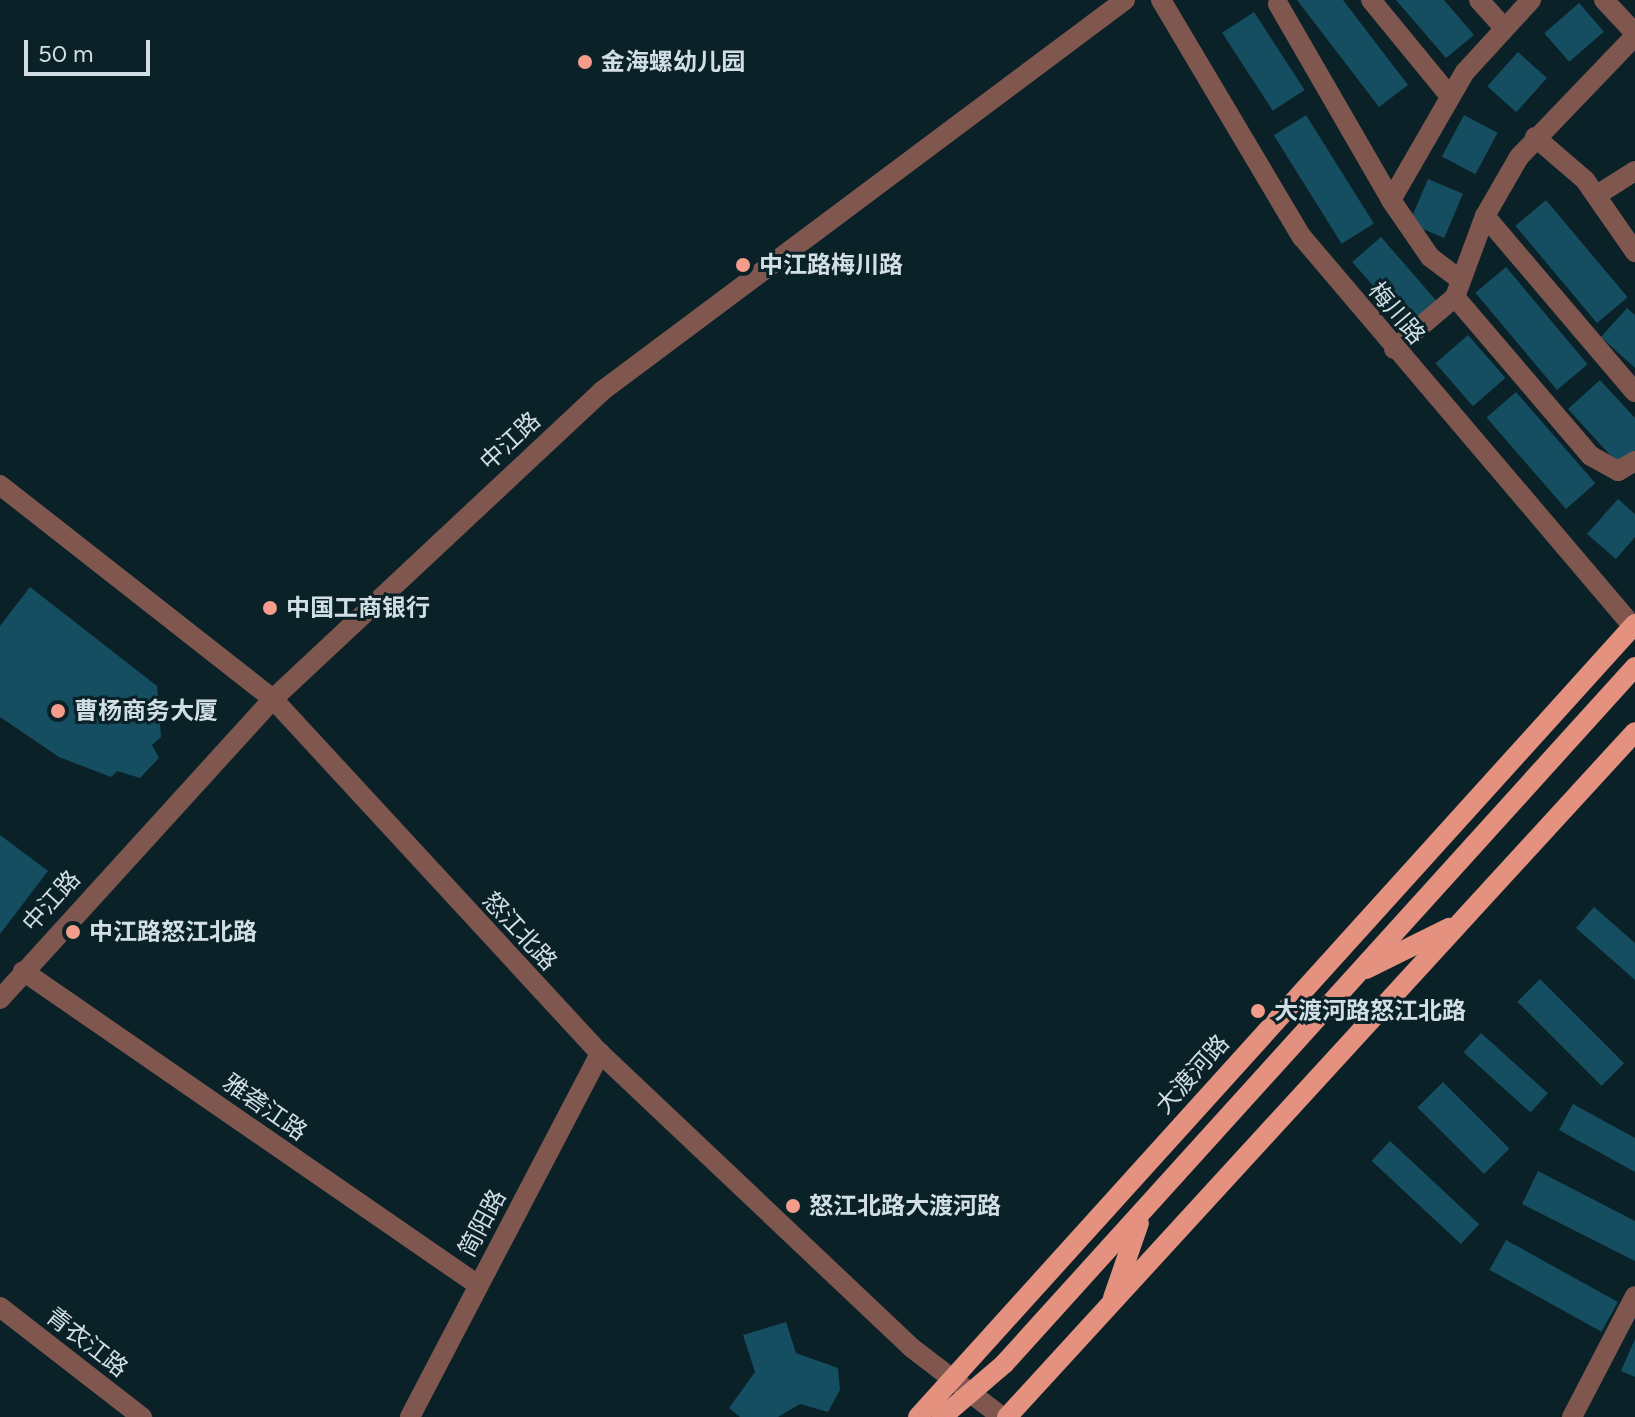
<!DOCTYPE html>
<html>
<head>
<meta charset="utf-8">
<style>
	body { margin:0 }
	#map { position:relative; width:1635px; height:1417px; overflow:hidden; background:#0b2128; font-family:Figtree,"Noto Sans SC",sans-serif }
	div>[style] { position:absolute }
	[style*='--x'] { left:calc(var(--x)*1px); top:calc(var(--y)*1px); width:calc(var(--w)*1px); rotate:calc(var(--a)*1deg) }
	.building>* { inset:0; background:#154e60; transform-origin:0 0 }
	.minor>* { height:20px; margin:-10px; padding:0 10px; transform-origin:10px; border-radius:10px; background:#80574f }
	.major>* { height:20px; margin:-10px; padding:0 10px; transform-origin:10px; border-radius:10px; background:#e4917f }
	.dots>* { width:22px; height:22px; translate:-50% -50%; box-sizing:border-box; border:4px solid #0b2128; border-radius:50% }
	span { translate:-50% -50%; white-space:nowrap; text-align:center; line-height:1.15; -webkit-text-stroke:6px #0b2128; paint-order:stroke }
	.poi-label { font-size:24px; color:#d1dee3; font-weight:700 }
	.left { translate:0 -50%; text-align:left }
	.street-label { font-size:24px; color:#d1dee3 }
	.scale { position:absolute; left:24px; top:40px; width:126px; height:36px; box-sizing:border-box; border:4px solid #d1dee3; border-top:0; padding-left:10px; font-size:24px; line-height:28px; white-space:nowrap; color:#d1dee3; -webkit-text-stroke:6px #0b2128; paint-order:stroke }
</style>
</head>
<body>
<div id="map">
	<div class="building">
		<i style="clip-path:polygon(1297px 0,1343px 0,1408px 85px,1379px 107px)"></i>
		<i style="clip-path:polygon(1396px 0,1444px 0,1474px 35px,1446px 58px)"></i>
		<i style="left:1579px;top:3px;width:38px;height:46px;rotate:49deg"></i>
		<i style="left:1254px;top:12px;width:93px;height:38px;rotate:57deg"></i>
		<i style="left:1518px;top:52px;width:39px;height:46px;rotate:42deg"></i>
		<i style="left:1306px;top:115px;width:128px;height:38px;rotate:58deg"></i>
		<i style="left:1464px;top:115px;width:38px;height:47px;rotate:28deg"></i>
		<i style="left:1428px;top:179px;width:38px;height:48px;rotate:23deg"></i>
		<i style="left:1546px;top:200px;width:127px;height:40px;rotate:50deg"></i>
		<i style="left:1381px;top:237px;width:87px;height:38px;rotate:49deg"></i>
		<i style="left:1506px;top:267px;width:127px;height:40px;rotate:50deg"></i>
		<i style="clip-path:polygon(1627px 308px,1635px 315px,1635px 368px,1601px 337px)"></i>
		<i style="left:1468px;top:335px;width:57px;height:43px;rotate:49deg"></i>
		<i style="clip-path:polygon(1600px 380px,1635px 418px,1635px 454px,1621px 467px,1568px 409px)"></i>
		<i style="left:1516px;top:392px;width:121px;height:39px;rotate:49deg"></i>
		<i style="clip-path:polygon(1618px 499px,1635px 514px,1635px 537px,1616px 559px,1587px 534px)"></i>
		<i style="clip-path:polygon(30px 587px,157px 686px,161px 737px,152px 745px,159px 758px,140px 778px,117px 771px,111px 777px,59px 757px,0 717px,0 626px)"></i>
		<i style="clip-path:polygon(0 835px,48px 871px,0 934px)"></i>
		<i style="clip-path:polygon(1594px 907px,1635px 943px,1635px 980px,1576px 928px)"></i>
		<i style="left:1540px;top:979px;width:119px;height:32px;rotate:45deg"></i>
		<i style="left:1481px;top:1033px;width:90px;height:26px;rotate:42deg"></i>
		<i style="left:1443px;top:1082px;width:94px;height:36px;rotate:45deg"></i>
		<i style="clip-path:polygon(1573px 1104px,1635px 1138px,1635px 1172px,1559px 1130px)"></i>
		<i style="left:1390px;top:1141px;width:122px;height:27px;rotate:43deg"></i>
		<i style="clip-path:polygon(1538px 1171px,1635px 1221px,1635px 1261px,1522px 1204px)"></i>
		<i style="left:1506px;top:1240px;width:128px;height:34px;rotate:29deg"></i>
		<i style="clip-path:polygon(786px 1322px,796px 1353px,838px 1368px,840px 1390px,828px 1412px,800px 1404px,778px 1417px,740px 1417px,729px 1408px,755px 1372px,743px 1335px)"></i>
		<i style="clip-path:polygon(1635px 1339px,1635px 1377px,1621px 1371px)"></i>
	</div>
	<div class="minor">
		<i style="--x:1161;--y:0;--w:276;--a:59.3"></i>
		<i style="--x:1302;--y:237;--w:514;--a:49.65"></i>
		<i style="--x:1371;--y:0;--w:123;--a:50.6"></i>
		<i style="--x:1479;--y:0;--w:36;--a:48"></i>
		<i style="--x:1604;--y:0;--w:45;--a:46.8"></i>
		<i style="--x:1278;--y:4;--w:226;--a:60"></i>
		<i style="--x:1391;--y:200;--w:69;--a:55.6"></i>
		<i style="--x:1430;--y:257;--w:38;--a:37"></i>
		<i style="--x:1535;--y:137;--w:66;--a:40.7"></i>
		<i style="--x:1585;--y:180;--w:88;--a:55.2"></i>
		<i style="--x:1597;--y:195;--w:45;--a:-32.3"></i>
		<i style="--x:1391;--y:200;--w:148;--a:-60"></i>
		<i style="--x:1465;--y:72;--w:98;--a:-47.5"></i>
		<i style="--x:1485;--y:216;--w:231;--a:49.6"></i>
		<i style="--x:1455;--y:297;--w:209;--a:49.5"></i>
		<i style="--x:1591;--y:456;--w:31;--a:29"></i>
		<i style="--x:1618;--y:471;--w:20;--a:-30"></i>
		<i style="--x:1394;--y:349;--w:80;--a:-40.4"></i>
		<i style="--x:1455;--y:297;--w:86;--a:-69.7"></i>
		<i style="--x:1485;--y:216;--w:68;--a:-60"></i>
		<i style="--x:1519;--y:157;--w:168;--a:-46.2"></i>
		<i style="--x:0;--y:485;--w:347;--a:38.1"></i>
		<i style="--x:273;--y:699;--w:482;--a:47.3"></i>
		<i style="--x:600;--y:1053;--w:429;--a:43.4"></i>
		<i style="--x:912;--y:1348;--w:113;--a:37.5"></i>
		<i style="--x:23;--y:971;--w:553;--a:34.61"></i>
		<i style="--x:0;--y:999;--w:406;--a:-47.7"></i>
		<i style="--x:273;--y:699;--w:451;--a:-43.1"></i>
		<i style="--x:602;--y:391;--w:653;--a:-36.78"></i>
		<i style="--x:0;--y:1307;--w:180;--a:37.8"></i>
		<i style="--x:410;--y:1417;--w:411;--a:-62.4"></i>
		<i style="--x:1572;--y:1417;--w:136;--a:-62.5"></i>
	</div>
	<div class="major">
		<i style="--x:1366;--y:969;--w:93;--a:-26.3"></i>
		<i style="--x:1113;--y:1298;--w:79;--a:-70.9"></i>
		<i style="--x:918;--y:1417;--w:1069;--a:-47.88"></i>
		<i style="--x:942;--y:1417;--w:82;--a:-40.5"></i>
		<i style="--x:1004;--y:1364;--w:940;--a:-47.85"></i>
		<i style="--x:1007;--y:1417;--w:929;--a:-47.49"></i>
	</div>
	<div class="dots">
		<i style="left:585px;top:62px;background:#f49d8b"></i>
		<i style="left:743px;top:265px;background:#f49d8b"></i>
		<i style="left:270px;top:608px;background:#f49d8b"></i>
		<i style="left:58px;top:711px;background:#f49d8b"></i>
		<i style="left:73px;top:932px;background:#f49d8b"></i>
		<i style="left:1258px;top:1011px;background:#f49d8b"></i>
		<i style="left:793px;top:1206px;background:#f49d8b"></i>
	</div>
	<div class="poi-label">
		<span class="left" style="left:601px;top:62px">金海螺幼儿园</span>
		<span class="left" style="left:759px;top:265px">中江路梅川路</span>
		<span class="left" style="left:286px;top:608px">中国工商银行</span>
		<span class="left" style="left:74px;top:711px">曹杨商务大厦</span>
		<span class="left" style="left:89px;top:932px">中江路怒江北路</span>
		<span class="left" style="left:1274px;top:1011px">大渡河路怒江北路</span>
		<span class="left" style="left:809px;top:1206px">怒江北路大渡河路</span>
	</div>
	<div class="street-label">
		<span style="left:1397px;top:313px;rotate:50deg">梅川路</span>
		<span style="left:510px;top:441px;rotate:-43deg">中江路</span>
		<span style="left:51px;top:901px;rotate:-48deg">中江路</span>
		<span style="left:520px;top:931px;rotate:47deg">怒江北路</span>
		<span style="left:1192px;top:1074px;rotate:-48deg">大渡河路</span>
		<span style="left:265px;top:1107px;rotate:35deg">雅砻江路</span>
		<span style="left:482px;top:1223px;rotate:-62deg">简阳路</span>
		<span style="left:87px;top:1342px;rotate:38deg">青衣江路</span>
	</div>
	<div class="scale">50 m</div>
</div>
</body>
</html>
